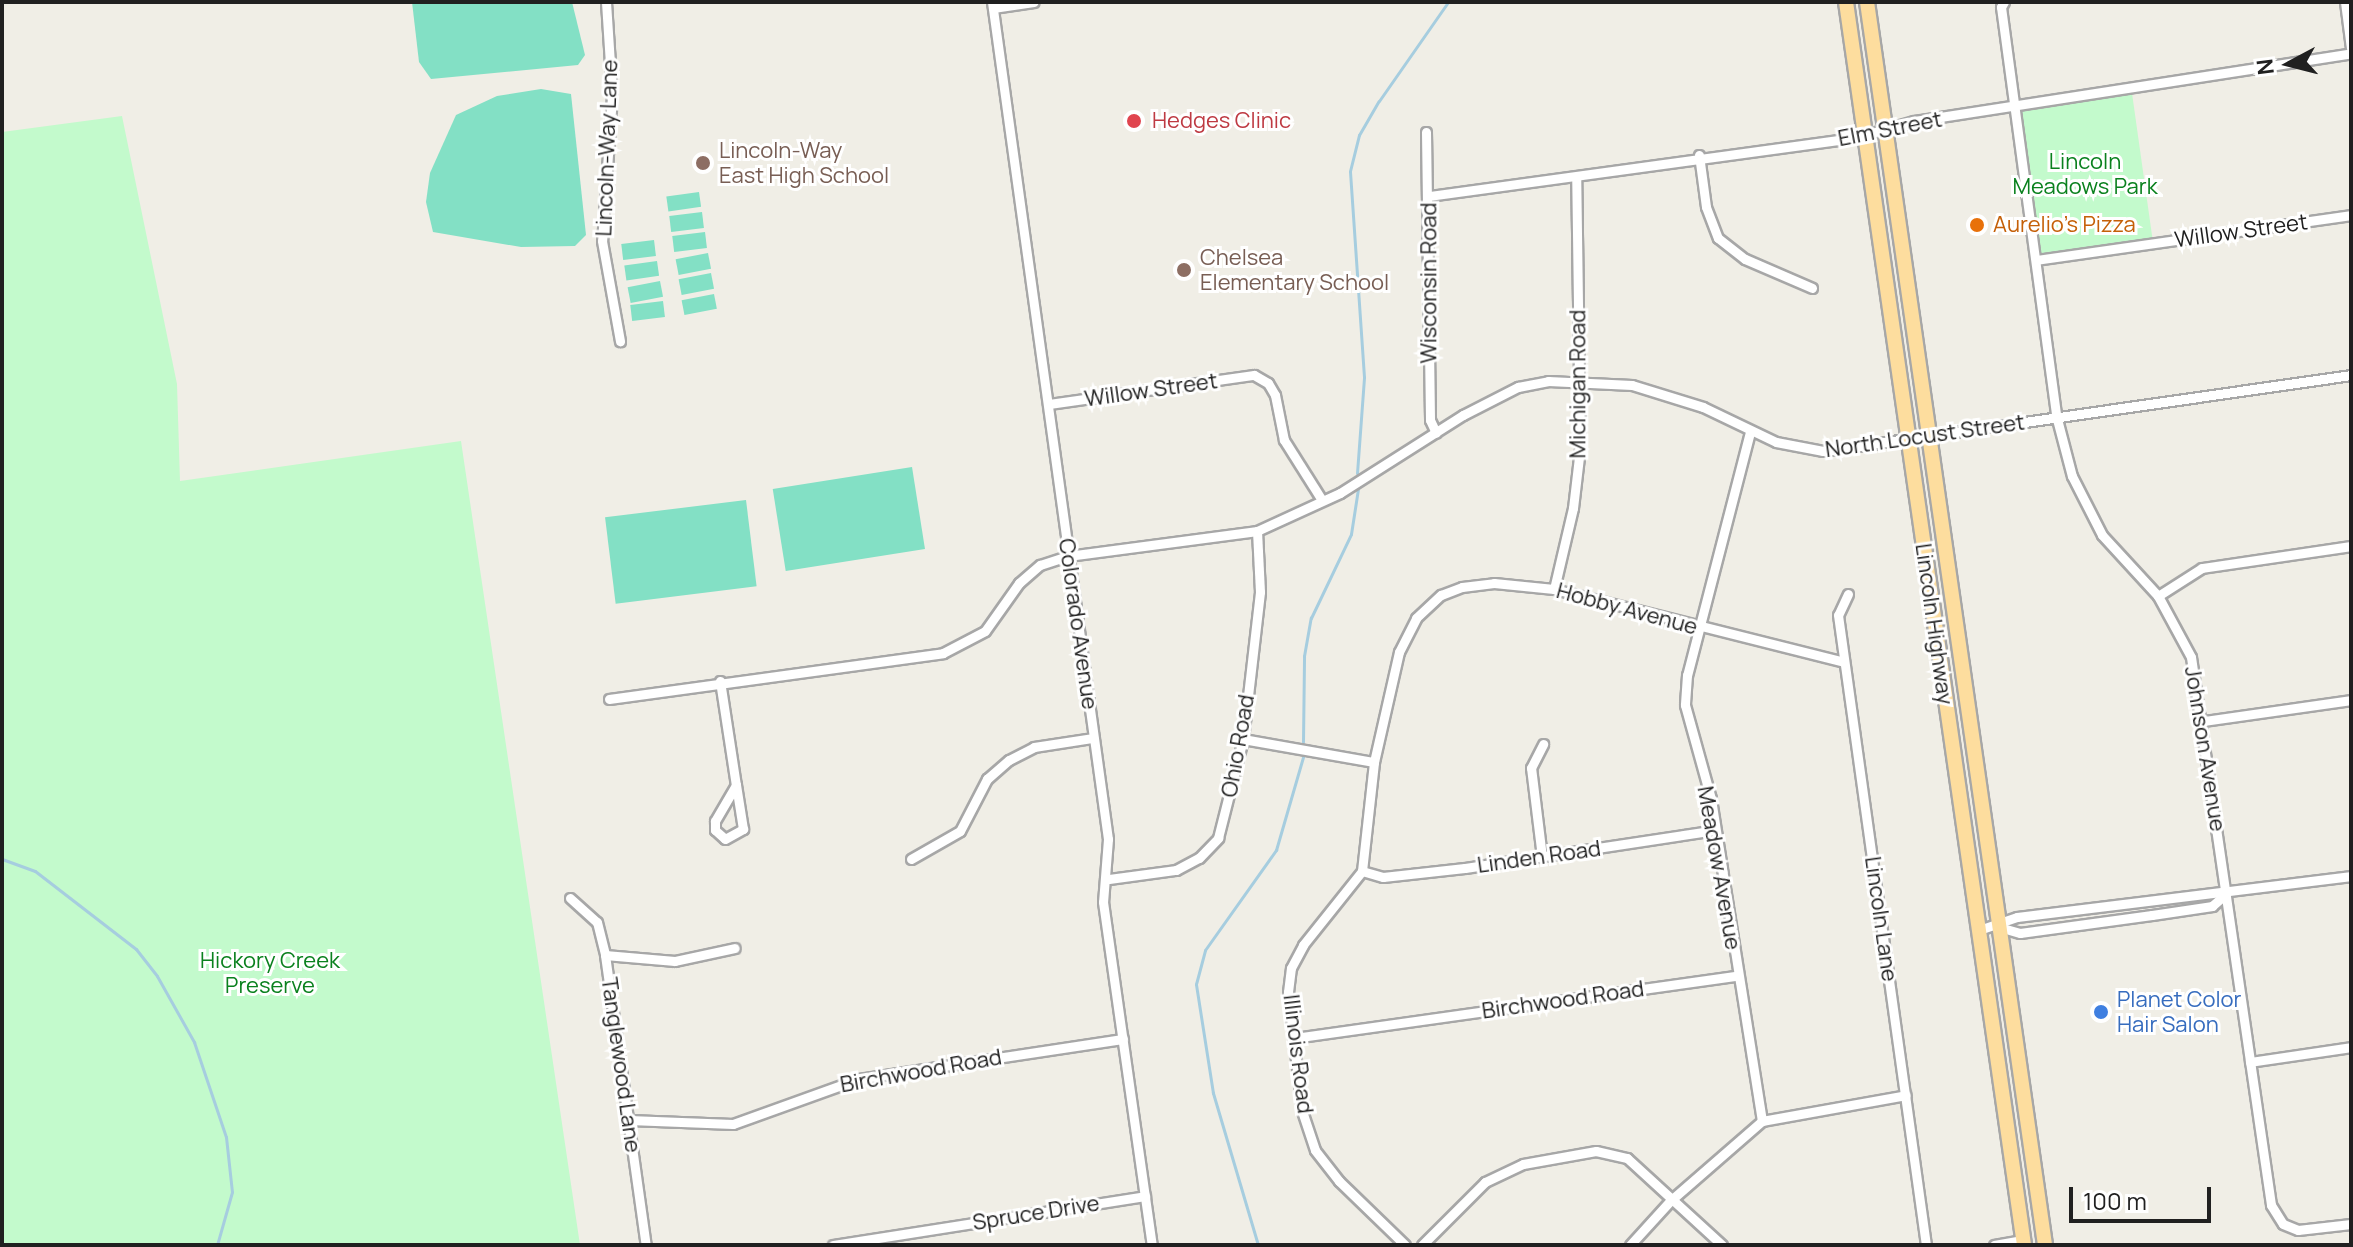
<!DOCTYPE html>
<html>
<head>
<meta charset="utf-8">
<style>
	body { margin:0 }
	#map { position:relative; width:2353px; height:1247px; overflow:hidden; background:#f0eee6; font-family:Manrope,sans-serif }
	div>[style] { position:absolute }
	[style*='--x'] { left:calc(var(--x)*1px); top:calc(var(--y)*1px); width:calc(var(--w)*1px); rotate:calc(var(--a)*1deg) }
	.park>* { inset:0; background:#c3facc; transform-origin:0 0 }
	.pitch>* { inset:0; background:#83e0c5; transform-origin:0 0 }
	.stream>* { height:3px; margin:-1.5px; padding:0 1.5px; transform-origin:1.5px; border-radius:1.5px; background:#a6cddf }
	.roads { filter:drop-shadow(2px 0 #a7a7a7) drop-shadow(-2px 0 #a7a7a7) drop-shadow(0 2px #a7a7a7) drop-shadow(0 -2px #a7a7a7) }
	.minor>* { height:9px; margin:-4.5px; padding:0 4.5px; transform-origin:4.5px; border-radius:4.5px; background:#fff }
	.primary>* { height:14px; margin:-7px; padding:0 7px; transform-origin:7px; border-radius:7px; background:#fddd9e }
	.dots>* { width:22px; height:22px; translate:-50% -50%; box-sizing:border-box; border:4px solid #fff; border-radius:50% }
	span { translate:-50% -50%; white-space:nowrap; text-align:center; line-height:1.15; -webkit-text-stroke:6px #fff; paint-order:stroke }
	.health-label { font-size:22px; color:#be3a42 }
	.left { translate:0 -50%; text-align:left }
	.street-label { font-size:22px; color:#202020 }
	.education-label { font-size:22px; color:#785e54 }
	.park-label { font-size:22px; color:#0a811e }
	.food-label { font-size:22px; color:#c56008 }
	.shop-label { font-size:22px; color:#366cbe }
	.frame { position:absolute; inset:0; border:4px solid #202020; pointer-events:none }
	.north { position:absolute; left:2249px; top:24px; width:80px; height:80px; -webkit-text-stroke:6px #fff; paint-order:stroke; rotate:263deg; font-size:22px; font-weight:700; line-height:32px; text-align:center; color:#202020 }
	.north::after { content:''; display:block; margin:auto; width:28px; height:36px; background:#202020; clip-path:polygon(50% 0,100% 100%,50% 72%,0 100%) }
	.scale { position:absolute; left:2069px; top:1187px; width:142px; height:36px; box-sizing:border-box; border:4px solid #202020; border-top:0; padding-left:10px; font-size:24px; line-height:28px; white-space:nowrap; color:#202020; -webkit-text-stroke:6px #fff; paint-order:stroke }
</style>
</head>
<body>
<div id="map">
	<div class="park">
		<i style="left:2132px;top:93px;width:147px;height:115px;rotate:82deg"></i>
		<i style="clip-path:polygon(122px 116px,177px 384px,180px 481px,461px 441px,580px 1245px,2px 1245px,2px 132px)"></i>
	</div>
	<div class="pitch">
		<i style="clip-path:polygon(412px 2px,572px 2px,585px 55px,578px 65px,431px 79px,419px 62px)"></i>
		<i style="clip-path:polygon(541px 89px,571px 94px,586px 235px,575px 246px,521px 247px,433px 232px,426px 202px,430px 173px,456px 115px,497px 96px)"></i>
		<i style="left:699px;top:192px;width:15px;height:33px;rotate:82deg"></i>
		<i style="left:702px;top:212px;width:16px;height:33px;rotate:83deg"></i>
		<i style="left:705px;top:232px;width:16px;height:33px;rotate:83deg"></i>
		<i style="left:654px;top:240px;width:16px;height:33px;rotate:83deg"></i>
		<i style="left:708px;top:253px;width:16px;height:33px;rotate:79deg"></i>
		<i style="left:657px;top:261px;width:15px;height:33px;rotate:82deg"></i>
		<i style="left:711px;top:273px;width:16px;height:33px;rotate:79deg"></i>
		<i style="left:660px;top:281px;width:16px;height:33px;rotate:79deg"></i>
		<i style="left:714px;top:294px;width:15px;height:33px;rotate:79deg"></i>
		<i style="left:663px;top:301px;width:16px;height:33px;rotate:83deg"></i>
		<i style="left:912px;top:467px;width:83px;height:141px;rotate:81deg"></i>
		<i style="left:746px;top:500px;width:87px;height:142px;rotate:83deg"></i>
	</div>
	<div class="stream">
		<i style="--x:1357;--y:473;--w:96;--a:-85.8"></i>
		<i style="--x:1364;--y:377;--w:206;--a:-93.9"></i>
		<i style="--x:1350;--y:171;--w:37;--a:-76"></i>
		<i style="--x:1359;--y:135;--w:39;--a:-60"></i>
		<i style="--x:1379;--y:101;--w:121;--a:-55.1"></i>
		<i style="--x:1303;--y:742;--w:86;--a:-89.3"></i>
		<i style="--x:1304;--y:656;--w:39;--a:-80"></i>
		<i style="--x:1311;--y:618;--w:93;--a:-64.5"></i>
		<i style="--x:1351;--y:534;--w:46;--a:-81.2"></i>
		<i style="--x:2;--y:859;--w:35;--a:20"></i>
		<i style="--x:35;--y:871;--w:128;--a:37.7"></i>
		<i style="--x:136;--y:949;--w:34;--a:52"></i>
		<i style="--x:157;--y:976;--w:76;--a:60.7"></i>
		<i style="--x:194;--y:1042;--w:100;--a:71.4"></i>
		<i style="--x:226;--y:1137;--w:55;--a:83.8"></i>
		<i style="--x:232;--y:1192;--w:55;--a:105.8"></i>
		<i style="--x:1258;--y:1245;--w:159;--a:-106.5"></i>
		<i style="--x:1213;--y:1093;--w:110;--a:-98.9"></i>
		<i style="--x:1196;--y:984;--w:35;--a:-75"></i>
		<i style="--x:1205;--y:950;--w:123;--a:-54.6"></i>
		<i style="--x:1276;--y:850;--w:97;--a:-73.8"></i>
	</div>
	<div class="roads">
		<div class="minor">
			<i style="--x:606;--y:2;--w:94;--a:86.3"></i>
			<i style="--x:612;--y:96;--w:145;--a:93.9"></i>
			<i style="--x:602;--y:241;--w:102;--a:79.8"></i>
			<i style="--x:992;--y:2;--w:845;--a:82.11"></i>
			<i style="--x:1108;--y:839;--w:63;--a:94.5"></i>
			<i style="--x:1103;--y:902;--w:346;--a:81.9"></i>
			<i style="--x:2004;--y:2;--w:6;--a:121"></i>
			<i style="--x:2001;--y:7;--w:416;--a:82.3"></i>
			<i style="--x:2057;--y:419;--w:59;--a:75.3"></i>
			<i style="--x:2072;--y:476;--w:66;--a:63"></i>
			<i style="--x:2102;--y:535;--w:83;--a:47.4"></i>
			<i style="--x:2158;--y:596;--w:69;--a:61.6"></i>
			<i style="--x:2191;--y:657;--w:554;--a:81.69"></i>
			<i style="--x:2271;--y:1205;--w:22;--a:58"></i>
			<i style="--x:2283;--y:1224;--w:16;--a:22"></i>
			<i style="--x:2298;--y:1230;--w:53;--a:-6.5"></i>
			<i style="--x:2345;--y:2;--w:46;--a:82.6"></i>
			<i style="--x:993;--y:8;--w:41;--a:-8.3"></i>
			<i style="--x:1426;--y:132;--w:288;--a:89.2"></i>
			<i style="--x:1430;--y:420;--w:14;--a:65"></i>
			<i style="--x:1699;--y:155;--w:52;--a:82.3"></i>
			<i style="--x:1706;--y:207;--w:33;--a:69"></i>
			<i style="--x:1718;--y:238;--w:34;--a:38"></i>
			<i style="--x:1745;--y:259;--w:73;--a:23.4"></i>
			<i style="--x:1429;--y:196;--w:429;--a:-7.8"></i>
			<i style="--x:1854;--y:138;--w:62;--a:-15.8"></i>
			<i style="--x:1914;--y:121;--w:442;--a:-8.8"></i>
			<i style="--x:2036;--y:260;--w:318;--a:-8.1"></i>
			<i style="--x:1049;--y:404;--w:207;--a:-8.1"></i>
			<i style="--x:1254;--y:375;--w:16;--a:30"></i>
			<i style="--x:1268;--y:383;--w:14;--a:60"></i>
			<i style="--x:1275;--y:395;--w:46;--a:78.7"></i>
			<i style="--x:1284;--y:440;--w:71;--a:57.7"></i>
			<i style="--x:1750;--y:432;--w:251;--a:104.5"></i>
			<i style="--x:1687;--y:675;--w:30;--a:94"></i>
			<i style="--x:1685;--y:705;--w:98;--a:74.5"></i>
			<i style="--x:1711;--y:799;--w:326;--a:81"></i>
			<i style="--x:1554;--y:589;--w:83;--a:-76.8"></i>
			<i style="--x:1573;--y:508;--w:60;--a:-83.3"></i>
			<i style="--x:1580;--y:448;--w:270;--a:-90.8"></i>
			<i style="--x:1848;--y:594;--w:23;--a:115"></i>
			<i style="--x:1838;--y:615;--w:636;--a:82.05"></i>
			<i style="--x:2158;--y:596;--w:52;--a:-32.5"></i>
			<i style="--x:2202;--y:568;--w:151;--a:-8.4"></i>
			<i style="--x:720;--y:681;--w:105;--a:81.3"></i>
			<i style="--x:736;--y:785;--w:42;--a:120.3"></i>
			<i style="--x:715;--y:821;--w:9;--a:90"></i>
			<i style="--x:715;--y:830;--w:13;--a:42"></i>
			<i style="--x:725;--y:839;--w:21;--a:-29"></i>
			<i style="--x:743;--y:829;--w:45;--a:-99"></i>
			<i style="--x:609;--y:699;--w:337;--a:-7.8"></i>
			<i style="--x:943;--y:653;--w:47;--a:-27.6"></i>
			<i style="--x:985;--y:631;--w:59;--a:-54.7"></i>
			<i style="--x:1019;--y:583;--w:28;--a:-41"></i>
			<i style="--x:1040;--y:565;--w:29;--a:-18"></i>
			<i style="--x:1068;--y:556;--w:191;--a:-7.5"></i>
			<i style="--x:1257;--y:531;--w:91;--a:-24.6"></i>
			<i style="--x:1340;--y:493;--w:146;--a:-32.4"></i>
			<i style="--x:1463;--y:415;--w:62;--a:-27"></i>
			<i style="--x:1518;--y:387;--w:31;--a:-11"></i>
			<i style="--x:1548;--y:381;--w:84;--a:2.7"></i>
			<i style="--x:1632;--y:385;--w:74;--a:17.2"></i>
			<i style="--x:1703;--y:407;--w:81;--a:25.6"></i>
			<i style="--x:1776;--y:442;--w:48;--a:10.8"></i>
			<i style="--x:1823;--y:451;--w:533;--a:-8.19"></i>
			<i style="--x:2204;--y:721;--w:148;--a:-8.1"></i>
			<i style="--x:1243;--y:739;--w:133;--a:10"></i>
			<i style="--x:1542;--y:857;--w:90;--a:-97"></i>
			<i style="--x:1531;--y:768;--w:27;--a:-63"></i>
			<i style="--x:911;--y:859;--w:56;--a:-29.7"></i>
			<i style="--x:960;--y:831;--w:59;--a:-62.6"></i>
			<i style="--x:987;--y:779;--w:29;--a:-41"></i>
			<i style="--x:1009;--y:760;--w:28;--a:-27"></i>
			<i style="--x:1034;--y:747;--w:60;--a:-8.7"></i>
			<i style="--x:1362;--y:871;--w:22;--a:16"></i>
			<i style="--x:1383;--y:877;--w:82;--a:-6.3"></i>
			<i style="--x:1465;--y:868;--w:253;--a:-8.6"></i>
			<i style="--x:1109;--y:879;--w:68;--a:-7.7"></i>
			<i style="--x:1176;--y:870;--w:26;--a:-28"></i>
			<i style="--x:1199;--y:858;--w:28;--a:-46"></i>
			<i style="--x:1218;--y:838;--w:102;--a:-75.8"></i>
			<i style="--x:1243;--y:739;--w:148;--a:-83.4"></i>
			<i style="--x:1260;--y:592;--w:61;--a:-92.8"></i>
			<i style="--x:570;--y:898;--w:36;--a:42"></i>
			<i style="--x:597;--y:922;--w:34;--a:76"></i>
			<i style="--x:605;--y:955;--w:293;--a:82"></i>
			<i style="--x:1999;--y:927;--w:22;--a:16"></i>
			<i style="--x:2020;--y:933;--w:133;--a:-7.8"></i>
			<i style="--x:2152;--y:915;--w:61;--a:-8.5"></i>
			<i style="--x:2212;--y:906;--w:18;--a:-41"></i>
			<i style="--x:1979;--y:930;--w:40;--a:-18.9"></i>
			<i style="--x:2017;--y:917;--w:337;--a:-7"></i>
			<i style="--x:605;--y:955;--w:70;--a:4.9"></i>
			<i style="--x:675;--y:961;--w:61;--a:-12.2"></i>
			<i style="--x:1294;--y:1038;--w:446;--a:-8"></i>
			<i style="--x:2250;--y:1062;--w:102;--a:-8.4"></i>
			<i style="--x:629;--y:1120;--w:104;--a:2.2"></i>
			<i style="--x:733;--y:1124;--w:133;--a:-19.8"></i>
			<i style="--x:858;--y:1079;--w:268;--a:-8.6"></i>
			<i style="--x:833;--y:1245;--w:316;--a:-8.9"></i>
			<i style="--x:1405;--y:1245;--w:92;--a:-135.9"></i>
			<i style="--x:1339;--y:1181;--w:39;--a:-128"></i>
			<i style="--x:1315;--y:1150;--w:41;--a:-108.4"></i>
			<i style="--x:1302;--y:1111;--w:120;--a:-96.7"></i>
			<i style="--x:1288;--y:992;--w:24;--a:-83"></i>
			<i style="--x:1291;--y:968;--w:26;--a:-62"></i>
			<i style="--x:1303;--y:945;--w:95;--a:-51.4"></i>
			<i style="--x:1362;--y:871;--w:110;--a:-83.7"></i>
			<i style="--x:1374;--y:762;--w:113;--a:-77.2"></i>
			<i style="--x:1399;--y:652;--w:38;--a:-63"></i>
			<i style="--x:1416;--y:618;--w:34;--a:-43"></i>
			<i style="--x:1441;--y:595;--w:22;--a:-21"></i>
			<i style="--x:1462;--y:587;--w:32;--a:-7"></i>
			<i style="--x:1494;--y:583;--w:60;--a:5.7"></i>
			<i style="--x:1554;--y:589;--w:299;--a:14.1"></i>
			<i style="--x:1422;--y:1245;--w:89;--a:-45"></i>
			<i style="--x:1485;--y:1182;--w:42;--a:-25.3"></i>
			<i style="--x:1523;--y:1164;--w:74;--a:-10.1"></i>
			<i style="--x:1596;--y:1151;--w:32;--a:13"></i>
			<i style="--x:1627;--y:1158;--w:129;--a:42.5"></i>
			<i style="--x:1630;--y:1245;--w:59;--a:-47.7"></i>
			<i style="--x:1670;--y:1201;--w:122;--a:-41"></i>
			<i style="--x:1762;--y:1121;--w:146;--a:-10.2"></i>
			<i style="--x:1994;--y:1245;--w:29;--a:-10"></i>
		</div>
		<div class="primary">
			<i style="--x:1846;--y:2;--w:1256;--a:81.85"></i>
			<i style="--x:1867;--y:2;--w:1256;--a:81.85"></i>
		</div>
	</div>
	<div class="dots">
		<i style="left:1134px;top:121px;background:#e0444e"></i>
		<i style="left:703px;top:163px;background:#8d6e63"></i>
		<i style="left:1977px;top:225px;background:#e8710a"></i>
		<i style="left:1184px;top:270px;background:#8d6e63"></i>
		<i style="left:2101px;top:1012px;background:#3f7fe0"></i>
	</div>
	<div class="health-label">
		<span class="left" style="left:1152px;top:121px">Hedges Clinic</span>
	</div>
	<div class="street-label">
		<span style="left:1890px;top:129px;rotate:-11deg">Elm Street</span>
		<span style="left:607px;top:148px;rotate:-88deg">Lincoln-Way Lane</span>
		<span style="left:2241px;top:231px;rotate:-8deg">Willow Street</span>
		<span style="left:1429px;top:283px;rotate:-90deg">Wisconsin Road</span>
		<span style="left:1578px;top:384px;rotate:-90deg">Michigan Road</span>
		<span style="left:1151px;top:390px;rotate:-8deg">Willow Street</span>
		<span style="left:1925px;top:436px;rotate:-8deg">North Locust Street</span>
		<span style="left:1627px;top:609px;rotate:15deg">Hobby Avenue</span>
		<span style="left:1078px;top:624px;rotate:82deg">Colorado Avenue</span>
		<span style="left:1934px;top:624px;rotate:82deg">Lincoln Highway</span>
		<span style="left:1238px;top:746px;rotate:-80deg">Ohio Road</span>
		<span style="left:2205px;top:749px;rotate:81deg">Johnson Avenue</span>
		<span style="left:1539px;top:857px;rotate:-8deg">Linden Road</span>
		<span style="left:1719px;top:868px;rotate:80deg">Meadow Avenue</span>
		<span style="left:1881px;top:919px;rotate:82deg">Lincoln Lane</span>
		<span style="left:1563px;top:1000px;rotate:-8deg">Birchwood Road</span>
		<span style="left:1298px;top:1054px;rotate:83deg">Illinois Road</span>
		<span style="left:621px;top:1065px;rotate:82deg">Tanglewood Lane</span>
		<span style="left:921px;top:1071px;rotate:-10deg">Birchwood Road</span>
		<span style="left:1036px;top:1213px;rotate:-9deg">Spruce Drive</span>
	</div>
	<div class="education-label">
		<span class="left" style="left:719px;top:163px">Lincoln-Way<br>East High School</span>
		<span class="left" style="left:1200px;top:270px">Chelsea<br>Elementary School</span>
	</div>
	<div class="park-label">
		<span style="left:2085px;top:174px">Lincoln<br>Meadows Park</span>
		<span style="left:270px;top:973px">Hickory Creek<br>Preserve</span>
	</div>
	<div class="food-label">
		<span class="left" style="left:1993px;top:225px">Aurelio's Pizza</span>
	</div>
	<div class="shop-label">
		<span class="left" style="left:2117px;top:1012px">Planet Color<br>Hair Salon</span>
	</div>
	<div class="frame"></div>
	<div class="north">N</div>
	<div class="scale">100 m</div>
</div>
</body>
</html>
